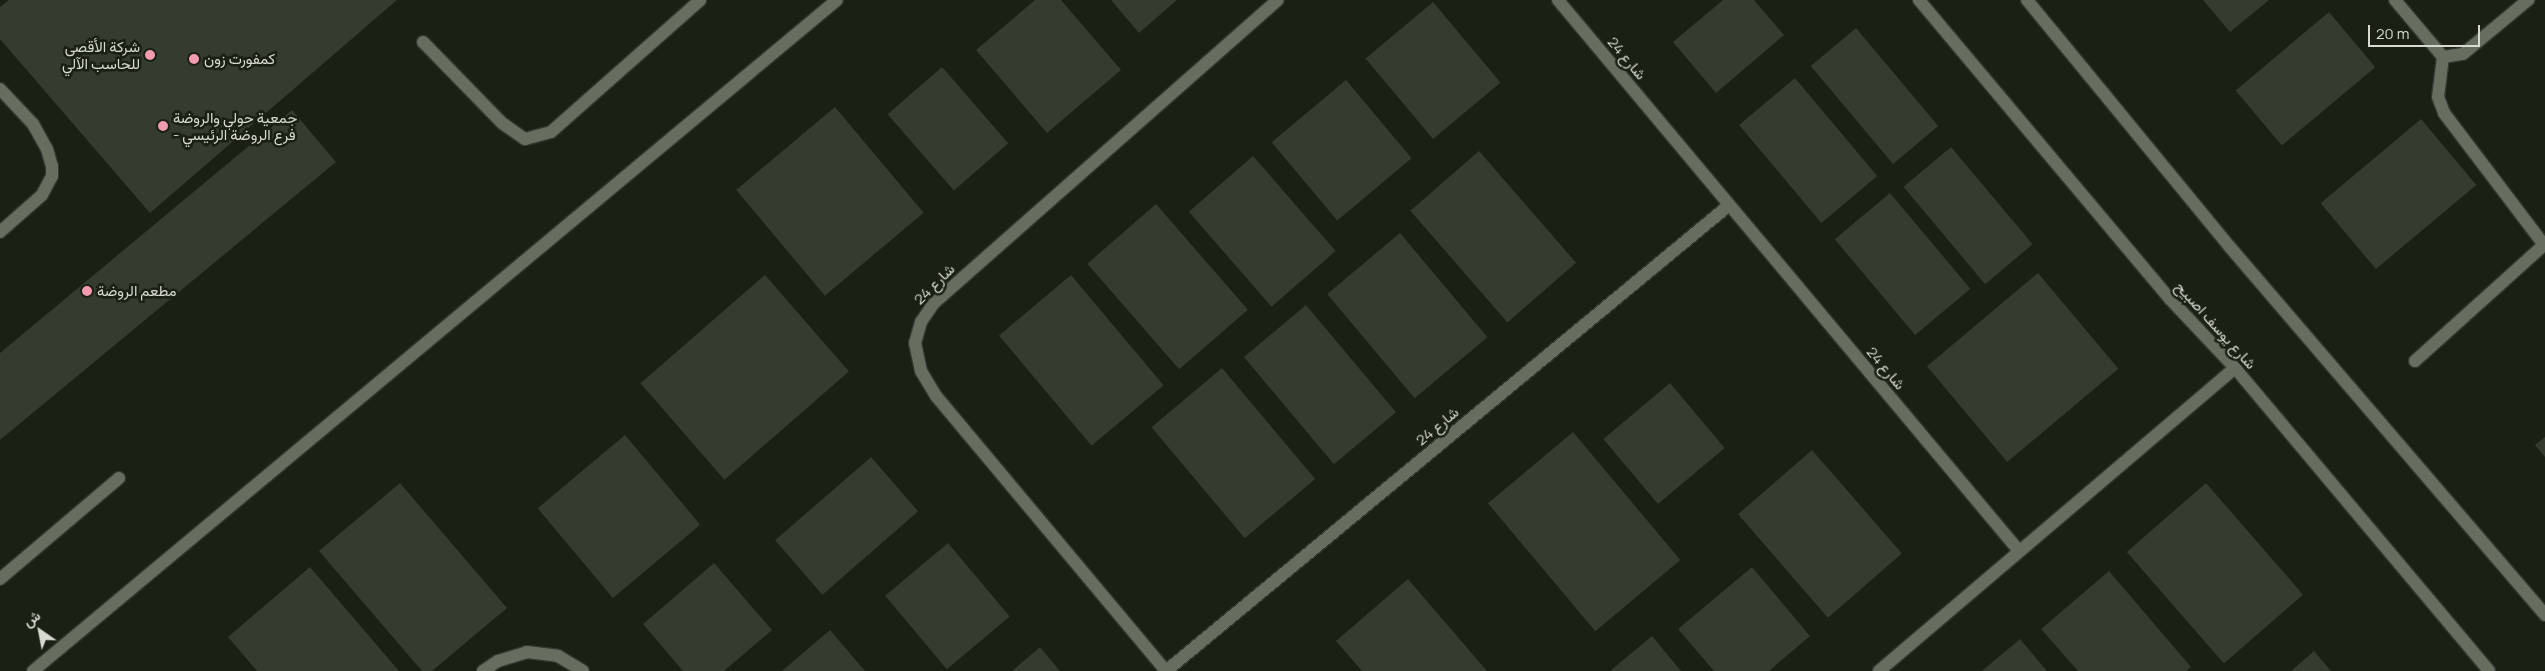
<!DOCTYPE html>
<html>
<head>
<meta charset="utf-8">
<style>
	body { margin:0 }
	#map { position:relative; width:2545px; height:671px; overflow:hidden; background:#1a2014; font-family:Manrope,Vazirmatn,sans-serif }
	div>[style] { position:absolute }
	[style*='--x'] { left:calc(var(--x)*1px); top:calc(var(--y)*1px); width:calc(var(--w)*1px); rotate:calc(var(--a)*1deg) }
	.building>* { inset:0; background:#343b2f; transform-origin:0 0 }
	.roads { filter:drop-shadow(1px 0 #333830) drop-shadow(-1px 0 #333830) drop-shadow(0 1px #333830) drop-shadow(0 -1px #333830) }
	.minor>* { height:12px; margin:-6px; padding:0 6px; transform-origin:6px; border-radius:6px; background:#666e60 }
	.dots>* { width:14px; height:14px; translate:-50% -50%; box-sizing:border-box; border:2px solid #1a2014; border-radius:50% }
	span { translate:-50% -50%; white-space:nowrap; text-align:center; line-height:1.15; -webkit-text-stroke:5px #1a2014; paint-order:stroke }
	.poi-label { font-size:15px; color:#d6dad2 }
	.right { translate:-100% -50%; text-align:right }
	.left { translate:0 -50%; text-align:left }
	.street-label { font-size:15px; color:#d6dad2 }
	.north { position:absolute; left:15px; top:606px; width:50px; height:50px; -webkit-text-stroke:4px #1a2014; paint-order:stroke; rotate:327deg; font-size:14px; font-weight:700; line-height:20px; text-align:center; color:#d6dad2 }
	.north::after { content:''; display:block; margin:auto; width:18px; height:22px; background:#d6dad2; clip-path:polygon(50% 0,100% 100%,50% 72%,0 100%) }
	.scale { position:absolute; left:2368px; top:25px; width:112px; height:22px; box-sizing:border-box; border:2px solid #d6dad2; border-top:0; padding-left:6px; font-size:15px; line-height:18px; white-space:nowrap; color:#d6dad2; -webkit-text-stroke:4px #1a2014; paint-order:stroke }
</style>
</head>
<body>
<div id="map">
	<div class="building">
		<i style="clip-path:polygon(9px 0,397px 0,150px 213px,0 39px,0 7px)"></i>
		<i style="clip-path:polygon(1035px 0,1061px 0,1121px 70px,1047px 133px,976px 50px)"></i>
		<i style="clip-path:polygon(1111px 0,1177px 0,1139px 33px)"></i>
		<i style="clip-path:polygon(1723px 0,1754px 0,1784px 35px,1716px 93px,1673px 42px)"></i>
		<i style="clip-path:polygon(2203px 0,2269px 0,2230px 32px)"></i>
		<i style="left:1433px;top:2px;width:105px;height:88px;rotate:50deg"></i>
		<i style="left:2329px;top:12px;width:72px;height:122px;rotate:50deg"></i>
		<i style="left:1856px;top:28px;width:128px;height:59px;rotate:50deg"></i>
		<i style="left:942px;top:67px;width:101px;height:72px;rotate:49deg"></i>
		<i style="left:1795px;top:78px;width:128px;height:73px;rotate:50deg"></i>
		<i style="left:1346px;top:80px;width:102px;height:97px;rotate:50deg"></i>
		<i style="left:835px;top:107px;width:138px;height:129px;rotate:50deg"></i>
		<i style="clip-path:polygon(292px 110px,336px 162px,0 440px,0 353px)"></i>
		<i style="left:2421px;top:119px;width:86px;height:131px;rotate:50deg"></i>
		<i style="left:1951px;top:147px;width:127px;height:62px;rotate:50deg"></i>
		<i style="left:1479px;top:151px;width:148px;height:91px;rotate:49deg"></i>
		<i style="left:1253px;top:156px;width:126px;height:85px;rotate:49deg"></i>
		<i style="left:1890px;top:193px;width:125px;height:72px;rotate:50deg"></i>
		<i style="left:1156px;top:204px;width:140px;height:91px;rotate:49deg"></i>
		<i style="left:1400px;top:233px;width:136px;height:95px;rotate:50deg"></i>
		<i style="left:2038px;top:273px;width:125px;height:145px;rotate:50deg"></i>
		<i style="left:765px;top:275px;width:128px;height:165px;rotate:49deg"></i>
		<i style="left:1071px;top:275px;width:144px;height:94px;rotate:50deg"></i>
		<i style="left:1306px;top:305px;width:140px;height:81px;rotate:50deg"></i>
		<i style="left:1222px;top:368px;width:145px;height:92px;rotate:50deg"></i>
		<i style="left:1670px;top:383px;width:85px;height:87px;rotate:50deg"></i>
		<i style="left:1573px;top:432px;width:167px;height:111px;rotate:50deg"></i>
		<i style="left:625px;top:435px;width:117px;height:114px;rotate:50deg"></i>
		<i style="clip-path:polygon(2545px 437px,2545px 457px,2535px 445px)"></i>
		<i style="left:1812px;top:450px;width:137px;height:98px;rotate:49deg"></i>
		<i style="left:871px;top:457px;width:72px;height:127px;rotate:49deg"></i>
		<i style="clip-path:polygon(400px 483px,507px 608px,432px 671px,422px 671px,319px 551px)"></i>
		<i style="left:2206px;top:483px;width:148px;height:105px;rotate:49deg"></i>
		<i style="left:948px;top:543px;width:96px;height:82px;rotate:50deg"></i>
		<i style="clip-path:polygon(714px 563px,772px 630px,724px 671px,683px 671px,643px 624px)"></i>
		<i style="clip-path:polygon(310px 567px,399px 671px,257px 671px,228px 637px)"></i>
		<i style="clip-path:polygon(1752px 567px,1810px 636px,1769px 671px,1714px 671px,1678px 629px)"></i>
		<i style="clip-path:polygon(2109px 571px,2191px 667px,2186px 671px,2078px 671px,2041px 629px)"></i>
		<i style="clip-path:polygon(1408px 579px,1487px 671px,1362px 671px,1336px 641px)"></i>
		<i style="clip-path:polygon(830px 630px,865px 671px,782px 671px)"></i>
		<i style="clip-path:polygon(1652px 636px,1681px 671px,1610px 671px)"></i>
		<i style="clip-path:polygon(2020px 639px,2047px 671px,1982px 671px)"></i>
		<i style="clip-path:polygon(1040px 647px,1060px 671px,1012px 671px)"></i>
		<i style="clip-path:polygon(2314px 651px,2331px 671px,2291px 671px)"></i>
	</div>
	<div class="roads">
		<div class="minor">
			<i style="--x:1558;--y:0;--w:718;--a:50.08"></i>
			<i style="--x:1919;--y:0;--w:390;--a:50"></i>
			<i style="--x:2170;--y:299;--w:95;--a:46.7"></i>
			<i style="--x:2235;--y:368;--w:395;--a:50"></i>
			<i style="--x:2027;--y:0;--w:318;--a:50.6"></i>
			<i style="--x:2229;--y:246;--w:486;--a:49.4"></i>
			<i style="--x:2395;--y:0;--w:75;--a:49.9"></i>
			<i style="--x:423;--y:42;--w:113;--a:45.7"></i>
			<i style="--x:502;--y:123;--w:28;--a:35"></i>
			<i style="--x:525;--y:139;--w:27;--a:-15"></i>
			<i style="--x:551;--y:132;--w:199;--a:-41.5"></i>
			<i style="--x:2443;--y:57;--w:40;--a:97.1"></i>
			<i style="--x:2438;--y:97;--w:17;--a:69"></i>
			<i style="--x:2444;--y:113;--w:167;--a:52.8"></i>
			<i style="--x:2443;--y:57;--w:20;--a:-9"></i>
			<i style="--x:2463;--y:54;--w:85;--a:-39.7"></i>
			<i style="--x:0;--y:89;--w:48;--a:46.7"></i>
			<i style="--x:33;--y:124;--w:29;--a:61"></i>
			<i style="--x:47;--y:149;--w:18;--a:74"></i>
			<i style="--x:52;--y:166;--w:10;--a:90"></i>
			<i style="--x:52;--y:176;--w:21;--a:118"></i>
			<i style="--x:42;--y:195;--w:56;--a:138.6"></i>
			<i style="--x:2415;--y:361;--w:173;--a:-42"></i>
			<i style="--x:0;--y:579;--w:156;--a:-40.3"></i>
			<i style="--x:33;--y:671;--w:1047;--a:-39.85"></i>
			<i style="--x:483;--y:671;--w:18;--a:-34"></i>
			<i style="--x:498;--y:661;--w:30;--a:-17"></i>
			<i style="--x:527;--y:652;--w:31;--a:7"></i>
			<i style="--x:558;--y:656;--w:29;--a:31"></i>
			<i style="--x:1166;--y:671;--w:359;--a:-129.9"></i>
			<i style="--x:936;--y:396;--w:29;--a:-121"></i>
			<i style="--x:921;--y:371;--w:29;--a:-102"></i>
			<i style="--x:915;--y:343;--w:22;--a:-74"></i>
			<i style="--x:921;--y:322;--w:23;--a:-56"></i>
			<i style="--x:934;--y:303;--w:458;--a:-41.4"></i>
			<i style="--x:1166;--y:671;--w:729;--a:-39.6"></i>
			<i style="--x:1879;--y:671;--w:467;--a:-40.4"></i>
		</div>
	</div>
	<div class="dots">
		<i style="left:150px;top:55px;background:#f29ab0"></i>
		<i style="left:194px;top:59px;background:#f29ab0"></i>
		<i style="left:163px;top:126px;background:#f29ab0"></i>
		<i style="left:87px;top:291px;background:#f29ab0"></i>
	</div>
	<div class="poi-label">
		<span class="right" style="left:140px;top:55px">شركة الأقصى<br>للحاسب الآلي</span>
		<span class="left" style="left:204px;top:59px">كمفورت زون</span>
		<span class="left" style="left:173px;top:126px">جمعية حولي والروضة<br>- فرع الروضة الرئيسي</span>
		<span class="left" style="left:97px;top:291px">مطعم الروضة</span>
	</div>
	<div class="street-label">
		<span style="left:1627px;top:58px;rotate:50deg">شارع 24</span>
		<span style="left:934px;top:284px;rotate:-45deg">شارع 24</span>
		<span style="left:2216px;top:325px;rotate:48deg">شارع يوسف اصبيح</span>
		<span style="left:1886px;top:368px;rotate:50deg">شارع 24</span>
		<span style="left:1437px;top:426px;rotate:-40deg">شارع 24</span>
	</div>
	<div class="north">ش</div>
	<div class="scale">20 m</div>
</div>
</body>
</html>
